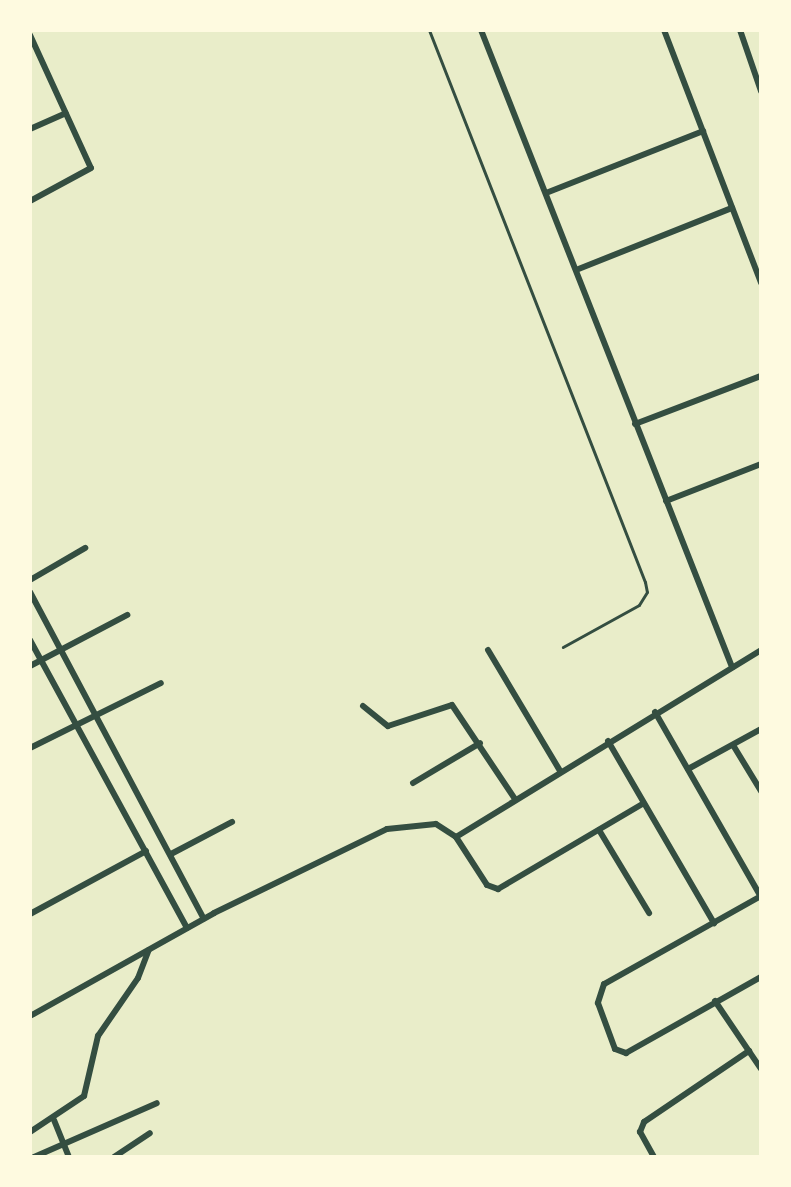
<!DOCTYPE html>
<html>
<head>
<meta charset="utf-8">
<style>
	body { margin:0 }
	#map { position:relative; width:791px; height:1187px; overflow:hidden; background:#e9edc9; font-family:"DejaVu Sans",sans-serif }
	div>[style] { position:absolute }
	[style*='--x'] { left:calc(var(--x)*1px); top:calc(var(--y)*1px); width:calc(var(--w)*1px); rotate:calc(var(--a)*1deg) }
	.service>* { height:3px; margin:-1.5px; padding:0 1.5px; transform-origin:1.5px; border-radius:1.5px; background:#344e41 }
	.minor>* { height:6px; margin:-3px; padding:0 3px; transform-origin:3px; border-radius:3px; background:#344e41 }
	span { translate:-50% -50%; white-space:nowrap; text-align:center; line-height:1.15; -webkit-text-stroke:6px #fefae0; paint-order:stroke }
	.frame { position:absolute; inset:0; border:32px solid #fefae0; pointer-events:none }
</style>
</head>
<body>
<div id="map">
	<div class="service">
		<i style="--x:429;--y:30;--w:593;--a:68.63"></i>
		<i style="--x:645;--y:582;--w:10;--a:79"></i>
		<i style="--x:647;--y:592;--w:15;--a:122"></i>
		<i style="--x:639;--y:605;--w:87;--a:151.1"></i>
	</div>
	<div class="minor">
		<i style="--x:481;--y:30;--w:685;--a:68.49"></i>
		<i style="--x:664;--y:30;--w:271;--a:69"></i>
		<i style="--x:740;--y:30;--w:65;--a:71"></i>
		<i style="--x:30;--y:35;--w:146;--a:65.4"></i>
		<i style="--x:91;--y:168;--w:69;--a:151.6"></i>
		<i style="--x:30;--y:129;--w:39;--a:-24"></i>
		<i style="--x:546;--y:193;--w:169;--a:-21.5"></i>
		<i style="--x:576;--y:270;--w:168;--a:-21.7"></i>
		<i style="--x:635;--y:424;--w:135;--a:-20.9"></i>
		<i style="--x:666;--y:501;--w:102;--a:-21.3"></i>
		<i style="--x:30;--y:580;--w:64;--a:-30.2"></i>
		<i style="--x:30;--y:592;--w:370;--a:62"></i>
		<i style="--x:30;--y:640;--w:328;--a:61.4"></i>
		<i style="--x:488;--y:650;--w:141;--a:59.2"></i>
		<i style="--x:30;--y:666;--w:110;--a:-27.7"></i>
		<i style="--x:363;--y:706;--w:32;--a:39"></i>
		<i style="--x:388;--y:726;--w:67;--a:-18.2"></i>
		<i style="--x:452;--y:705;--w:113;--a:56.2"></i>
		<i style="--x:655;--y:712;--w:213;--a:60.2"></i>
		<i style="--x:608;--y:741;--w:211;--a:59.8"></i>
		<i style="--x:733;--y:745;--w:54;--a:58.7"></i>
		<i style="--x:30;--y:748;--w:146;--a:-26.4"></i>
		<i style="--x:688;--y:769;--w:83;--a:-28.7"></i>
		<i style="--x:413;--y:783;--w:78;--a:-30.8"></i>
		<i style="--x:599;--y:830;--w:97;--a:58.9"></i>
		<i style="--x:456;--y:837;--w:358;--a:-31.5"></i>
		<i style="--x:171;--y:854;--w:69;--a:-27.7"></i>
		<i style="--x:761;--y:896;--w:180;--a:150.7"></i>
		<i style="--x:604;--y:984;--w:20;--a:108"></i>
		<i style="--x:598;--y:1003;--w:49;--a:69.7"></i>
		<i style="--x:615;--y:1049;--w:12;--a:20"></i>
		<i style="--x:626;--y:1053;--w:155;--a:-29.4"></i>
		<i style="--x:30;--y:914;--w:132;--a:-28.5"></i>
		<i style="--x:715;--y:1001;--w:82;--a:55.9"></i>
		<i style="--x:30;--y:1016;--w:211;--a:-29.2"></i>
		<i style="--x:214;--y:913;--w:192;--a:-25.9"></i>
		<i style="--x:387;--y:829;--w:49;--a:-5.8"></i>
		<i style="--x:436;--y:824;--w:24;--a:33"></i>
		<i style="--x:456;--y:837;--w:57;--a:57.1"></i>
		<i style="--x:487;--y:885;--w:12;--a:20"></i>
		<i style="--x:498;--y:889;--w:169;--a:-30.5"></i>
		<i style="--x:54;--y:1120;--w:40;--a:68"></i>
		<i style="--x:30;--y:1132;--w:65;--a:-33.7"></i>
		<i style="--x:84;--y:1096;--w:62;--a:-76.9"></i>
		<i style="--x:98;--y:1036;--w:70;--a:-55.4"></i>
		<i style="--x:138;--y:978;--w:30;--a:-69"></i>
		<i style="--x:34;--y:1157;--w:134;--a:-23.7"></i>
		<i style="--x:114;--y:1157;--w:43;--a:-33.7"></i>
		<i style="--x:654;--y:1157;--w:29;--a:-119"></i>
		<i style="--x:640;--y:1132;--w:11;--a:-68"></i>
		<i style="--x:644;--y:1122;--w:127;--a:-34.1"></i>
	</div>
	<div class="frame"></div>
</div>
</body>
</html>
